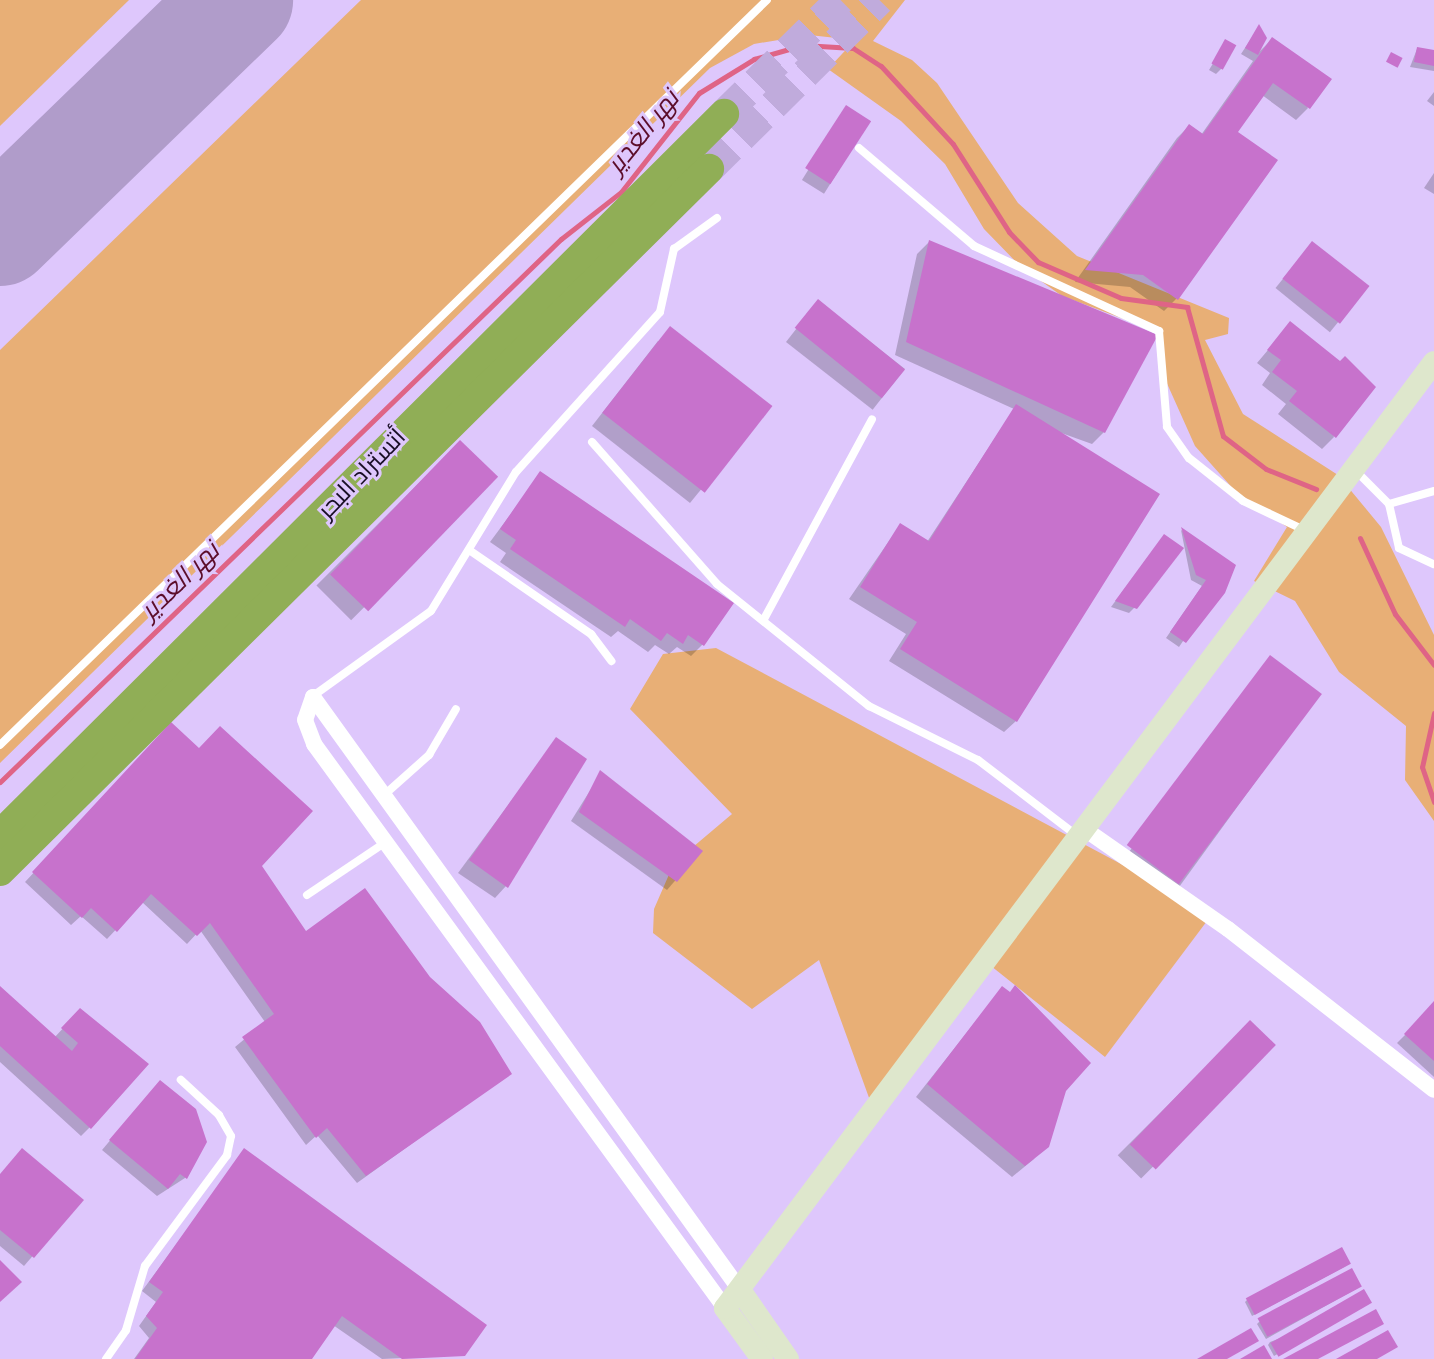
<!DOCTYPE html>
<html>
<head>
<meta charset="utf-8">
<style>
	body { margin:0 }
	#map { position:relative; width:1434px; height:1359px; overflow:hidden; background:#dec7fc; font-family:"Varela Round",Cairo,sans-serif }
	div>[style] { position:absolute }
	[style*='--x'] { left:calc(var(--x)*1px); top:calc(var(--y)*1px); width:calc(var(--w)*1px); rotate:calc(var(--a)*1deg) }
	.green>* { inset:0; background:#e8af76 }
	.shadow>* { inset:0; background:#0003; transform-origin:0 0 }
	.stream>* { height:5px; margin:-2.5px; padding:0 2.5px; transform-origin:2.5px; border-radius:2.5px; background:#df6486 }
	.runway>* { height:108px; margin:-54px; padding:0 54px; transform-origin:54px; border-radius:54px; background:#b09cca }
	.building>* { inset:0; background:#c772cc; transform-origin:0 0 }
	.highway-tunnel>* { height:30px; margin-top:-15px; transform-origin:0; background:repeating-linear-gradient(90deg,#c0abdc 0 30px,transparent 0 45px) }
	.lane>* { height:8px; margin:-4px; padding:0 4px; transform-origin:4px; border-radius:4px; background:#fff }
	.street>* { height:16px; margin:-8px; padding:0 8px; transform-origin:8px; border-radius:8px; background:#fff }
	.secondary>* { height:22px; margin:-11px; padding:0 11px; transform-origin:11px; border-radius:11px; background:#dee7cc }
	.highway>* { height:30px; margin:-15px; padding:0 15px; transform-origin:15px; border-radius:15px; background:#90ae56 }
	span { translate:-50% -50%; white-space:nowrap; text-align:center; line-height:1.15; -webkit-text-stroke:6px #dec7fc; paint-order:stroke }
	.street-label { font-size:24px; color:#190e25 }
	.water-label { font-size:26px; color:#5c0d2a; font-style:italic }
</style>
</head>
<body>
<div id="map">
	<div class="green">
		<i style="clip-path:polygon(0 0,129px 0,0 126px)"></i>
		<i style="clip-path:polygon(361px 0,905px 0,873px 41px,912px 60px,937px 83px,1018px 203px,1077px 256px,1229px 318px,1228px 334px,1205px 340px,1243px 414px,1338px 475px,1381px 527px,1434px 635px,1434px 821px,1405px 780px,1406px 726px,1339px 672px,1295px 601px,1254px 581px,1287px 527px,1236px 492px,1195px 446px,1165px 379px,1156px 331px,1062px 296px,1020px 266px,984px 229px,945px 164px,901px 121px,828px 69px,855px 40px,809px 35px,754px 44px,710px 68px,0 763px,0 350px)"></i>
		<i style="clip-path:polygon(716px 648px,1213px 913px,1105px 1057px,991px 966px,876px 1117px,819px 960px,752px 1009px,653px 933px,654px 909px,674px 863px,732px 814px,630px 709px,663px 654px)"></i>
	</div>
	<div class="shadow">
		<i style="clip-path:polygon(1258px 28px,1257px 54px,1272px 39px,1308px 108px,1296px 120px,1262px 95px,1236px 133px,1275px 160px,1176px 299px,1164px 311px,1130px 287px,1075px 282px,1177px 138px,1189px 126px,1201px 135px,1253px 61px,1241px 54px)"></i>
		<i style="clip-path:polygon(1226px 42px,1222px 68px,1216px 74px,1209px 70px)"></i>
		<i style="clip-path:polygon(1417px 49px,1434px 52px,1434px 71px,1410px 67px)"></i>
		<i style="clip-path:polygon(1434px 92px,1434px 106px,1427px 101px)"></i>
		<i style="left:847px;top:108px;width:26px;height:85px;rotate:32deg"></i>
		<i style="clip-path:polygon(1434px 173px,1434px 194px,1424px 188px)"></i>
		<i style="clip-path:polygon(929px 242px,1104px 432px,1092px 444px,1053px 430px,1016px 721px,1004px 732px,889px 661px,906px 634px,849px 599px,900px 525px,927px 542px,1014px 409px,895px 355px,917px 254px)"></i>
		<i style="left:1312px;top:243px;width:70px;height:58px;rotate:39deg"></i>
		<i style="left:818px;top:301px;width:110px;height:52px;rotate:38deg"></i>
		<i style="clip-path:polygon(1290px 324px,1334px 437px,1322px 449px,1278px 414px,1286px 404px,1262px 385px,1270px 373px,1257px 363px)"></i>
		<i style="clip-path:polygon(658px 341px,769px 406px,690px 503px,592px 426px)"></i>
		<i style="left:460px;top:442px;width:49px;height:203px;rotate:45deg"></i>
		<i style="clip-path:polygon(541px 473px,703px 644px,691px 656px,677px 647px,669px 654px,655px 645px,648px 652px,618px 631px,611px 637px,500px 562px,506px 553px,490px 542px)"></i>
		<i style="clip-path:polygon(1181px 530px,1234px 566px,1179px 647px,1166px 638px,1202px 586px,1191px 580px)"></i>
		<i style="clip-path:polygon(1159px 542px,1135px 607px,1129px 613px,1111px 607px)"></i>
		<i style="left:1270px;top:658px;width:61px;height:252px;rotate:36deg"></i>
		<i style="clip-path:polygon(163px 734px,305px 933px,510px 1073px,357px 1183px,317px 1135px,306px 1145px,235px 1047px,265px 1022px,200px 930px,187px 944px,142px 902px,107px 939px,81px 916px,71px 925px,25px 882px)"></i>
		<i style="clip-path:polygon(557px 739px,506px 886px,495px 898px,458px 873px)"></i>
		<i style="clip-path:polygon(601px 773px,700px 852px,667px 890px,571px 821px)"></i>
		<i style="clip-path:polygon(1002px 988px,1065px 1090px,1034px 1159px,1012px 1177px,916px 1097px)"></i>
		<i style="clip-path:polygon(0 989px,54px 1038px,80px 1010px,90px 1127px,81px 1136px,0 1062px)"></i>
		<i style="clip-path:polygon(1434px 1006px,1434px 1077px,1397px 1043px)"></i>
		<i style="left:1250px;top:1023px;width:33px;height:187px;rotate:45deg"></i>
		<i style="clip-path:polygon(152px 1091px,205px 1142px,185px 1178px,157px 1196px,102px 1150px)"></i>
		<i style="clip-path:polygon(245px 1151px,463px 1355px,382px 1359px,333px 1325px,310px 1359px,134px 1359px,149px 1338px,139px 1326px,156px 1302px,142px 1291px)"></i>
		<i style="clip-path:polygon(0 1175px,81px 1200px,24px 1266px,0 1246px)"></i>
		<i style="clip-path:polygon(1346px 1266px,1252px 1316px,1245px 1302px,1247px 1300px)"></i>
		<i style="clip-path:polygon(1358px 1288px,1266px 1339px,1257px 1324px,1259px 1322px)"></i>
		<i style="clip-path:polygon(1367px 1305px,1274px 1356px,1268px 1345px,1270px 1342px)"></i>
	</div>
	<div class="stream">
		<i style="--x:1360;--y:538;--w:84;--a:65.3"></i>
		<i style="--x:1395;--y:614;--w:64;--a:52.6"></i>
		<i style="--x:1434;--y:713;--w:55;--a:102.5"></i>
		<i style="--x:1422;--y:767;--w:37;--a:71"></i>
		<i style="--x:0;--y:782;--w:781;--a:-44.07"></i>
		<i style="--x:561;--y:239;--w:76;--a:-38.1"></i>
		<i style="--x:621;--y:192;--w:126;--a:-51.8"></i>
		<i style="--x:699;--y:93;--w:65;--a:-31.7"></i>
		<i style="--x:754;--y:59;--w:51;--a:-15.9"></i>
		<i style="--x:803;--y:45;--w:50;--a:3.4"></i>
		<i style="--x:853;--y:48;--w:33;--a:33"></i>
		<i style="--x:881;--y:66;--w:106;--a:47.3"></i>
		<i style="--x:953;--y:144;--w:104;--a:57.5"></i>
		<i style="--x:1009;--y:232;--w:42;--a:46"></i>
		<i style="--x:1038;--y:262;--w:90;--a:23.4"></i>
		<i style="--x:1121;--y:298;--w:67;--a:7.8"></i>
		<i style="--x:1187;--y:307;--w:134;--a:74.4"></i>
		<i style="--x:1223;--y:436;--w:54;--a:37.5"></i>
		<i style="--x:1266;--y:469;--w:54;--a:21.8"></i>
	</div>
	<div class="runway">
		<i style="--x:0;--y:232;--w:333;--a:-44.1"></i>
	</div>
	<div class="building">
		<i style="clip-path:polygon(1259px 24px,1267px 38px,1258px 55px,1245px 48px)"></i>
		<i style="clip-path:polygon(1272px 37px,1332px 79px,1310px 109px,1273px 83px,1238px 132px,1278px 160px,1178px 300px,1143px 275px,1085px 270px,1189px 124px,1203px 134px)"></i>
		<i style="left:1225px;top:39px;width:13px;height:28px;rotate:29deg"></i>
		<i style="clip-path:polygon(1417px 47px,1434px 50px,1434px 66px,1414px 62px)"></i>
		<i style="left:1391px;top:52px;width:13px;height:11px;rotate:27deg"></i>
		<i style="left:846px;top:105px;width:30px;height:75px;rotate:33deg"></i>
		<i style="clip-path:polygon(929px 240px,1158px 335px,1105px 433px,906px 342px)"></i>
		<i style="left:1312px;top:241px;width:73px;height:48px;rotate:38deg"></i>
		<i style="left:818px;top:299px;width:112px;height:37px;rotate:39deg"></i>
		<i style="clip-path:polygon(1290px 321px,1340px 361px,1345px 356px,1376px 387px,1336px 438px,1289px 401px,1297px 391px,1272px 372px,1281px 360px,1267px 350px)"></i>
		<i style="left:670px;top:326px;width:130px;height:110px;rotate:38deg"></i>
		<i style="clip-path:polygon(1016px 404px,1160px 494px,1017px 722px,900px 649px,917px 622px,860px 587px,900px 523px,929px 541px)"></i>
		<i style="left:460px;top:440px;width:53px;height:187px;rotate:44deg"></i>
		<i style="clip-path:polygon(540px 471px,734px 603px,704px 646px,688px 635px,683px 644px,667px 633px,661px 641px,630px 619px,625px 627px,510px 549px,516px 540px,500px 529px)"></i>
		<i style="clip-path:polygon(1181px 527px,1236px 565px,1225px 593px,1186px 643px,1170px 632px,1206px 580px,1196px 575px)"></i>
		<i style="clip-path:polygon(1164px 534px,1184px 548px,1137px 609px,1115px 601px)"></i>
		<i style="left:1270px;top:655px;width:65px;height:238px;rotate:37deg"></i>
		<i style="clip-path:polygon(171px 722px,199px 748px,220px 726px,313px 811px,262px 866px,306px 931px,365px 888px,430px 977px,480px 1022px,512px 1074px,366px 1176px,327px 1128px,316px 1138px,242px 1037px,274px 1014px,210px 923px,197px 936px,151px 894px,117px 932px,91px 908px,82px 918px,32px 872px)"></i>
		<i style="clip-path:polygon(556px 737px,587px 759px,508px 888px,469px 860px)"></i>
		<i style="clip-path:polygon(600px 770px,703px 851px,677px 882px,579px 812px)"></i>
		<i style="clip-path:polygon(1015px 985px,1091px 1063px,1066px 1091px,1049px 1147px,1025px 1166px,927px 1084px,1002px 986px,1010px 992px)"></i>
		<i style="clip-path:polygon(0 986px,72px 1051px,78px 1043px,61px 1028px,80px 1008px,149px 1064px,91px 1129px,0 1046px)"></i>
		<i style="clip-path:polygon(1434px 1001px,1434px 1061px,1404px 1034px)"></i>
		<i style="left:1250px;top:1020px;width:36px;height:173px;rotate:44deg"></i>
		<i style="clip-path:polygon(160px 1080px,196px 1109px,207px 1142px,187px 1179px,180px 1174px,168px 1189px,109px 1140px)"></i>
		<i style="clip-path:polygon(22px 1148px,84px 1200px,34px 1258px,0 1230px,0 1174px)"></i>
		<i style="clip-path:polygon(244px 1148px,487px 1325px,465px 1356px,402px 1359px,342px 1316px,312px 1359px,135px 1359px,157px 1328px,146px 1316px,163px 1292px,149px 1282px)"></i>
		<i style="left:1342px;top:1247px;width:19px;height:109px;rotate:62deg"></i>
		<i style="clip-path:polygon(0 1260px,22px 1282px,0 1302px)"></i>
		<i style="left:1352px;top:1268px;width:21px;height:107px;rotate:62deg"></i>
		<i style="left:1364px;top:1289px;width:16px;height:108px;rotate:60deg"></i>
		<i style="clip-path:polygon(1376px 1309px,1384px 1324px,1318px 1359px,1283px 1359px)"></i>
		<i style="clip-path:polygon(1251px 1328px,1259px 1341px,1227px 1359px,1197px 1359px)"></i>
		<i style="clip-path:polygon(1388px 1330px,1398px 1347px,1377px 1359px,1336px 1359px)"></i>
		<i style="clip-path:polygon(1264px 1345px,1272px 1359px,1240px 1359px)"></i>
	</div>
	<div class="highway-tunnel">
		<i style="--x:724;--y:114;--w:163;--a:-44.5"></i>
		<i style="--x:709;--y:169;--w:240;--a:-44.7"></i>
	</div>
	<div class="lane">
		<i style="--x:859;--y:148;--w:151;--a:40.4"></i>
		<i style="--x:974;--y:246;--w:204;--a:24.7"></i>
		<i style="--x:1159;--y:331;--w:96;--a:85.2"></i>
		<i style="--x:1167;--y:427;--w:38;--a:55"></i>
		<i style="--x:1189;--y:458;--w:69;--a:38.5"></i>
		<i style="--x:1243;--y:501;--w:68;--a:25.4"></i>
		<i style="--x:592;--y:442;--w:189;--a:48.6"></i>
		<i style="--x:717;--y:584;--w:195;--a:38.8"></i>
		<i style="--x:869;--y:706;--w:122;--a:26.4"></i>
		<i style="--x:978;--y:760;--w:123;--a:37.4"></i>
		<i style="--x:1356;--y:471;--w:47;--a:45"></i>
		<i style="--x:1389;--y:504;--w:47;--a:-16.1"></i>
		<i style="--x:1389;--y:504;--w:45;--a:77.2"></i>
		<i style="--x:1399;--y:548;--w:38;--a:25"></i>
		<i style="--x:472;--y:552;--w:145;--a:34.6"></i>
		<i style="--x:591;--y:634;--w:34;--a:53"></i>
		<i style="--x:764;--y:619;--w:227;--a:-61.6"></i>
		<i style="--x:313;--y:696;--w:145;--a:-35.8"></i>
		<i style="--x:431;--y:611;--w:163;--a:-58.6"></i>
		<i style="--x:516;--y:472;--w:215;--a:-48"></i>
		<i style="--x:660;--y:312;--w:65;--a:-77.5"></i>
		<i style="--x:674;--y:249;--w:53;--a:-35.8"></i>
		<i style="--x:0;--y:745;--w:1069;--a:-44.17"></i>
		<i style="--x:383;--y:796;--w:62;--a:-41.7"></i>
		<i style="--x:429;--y:755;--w:53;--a:-59.6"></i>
		<i style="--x:307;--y:895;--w:95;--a:-33.9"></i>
		<i style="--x:106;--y:1359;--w:35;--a:-55"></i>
		<i style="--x:126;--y:1330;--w:67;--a:-73.5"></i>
		<i style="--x:145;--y:1266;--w:138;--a:-53.5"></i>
		<i style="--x:227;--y:1155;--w:19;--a:-78"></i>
		<i style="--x:231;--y:1136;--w:24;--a:-120"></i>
		<i style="--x:219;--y:1115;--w:52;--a:-137.4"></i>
	</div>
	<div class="street">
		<i style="--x:313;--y:697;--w:24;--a:109"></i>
		<i style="--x:305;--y:720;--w:26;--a:69"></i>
		<i style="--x:314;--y:744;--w:698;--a:53.92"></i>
		<i style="--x:313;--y:697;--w:731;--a:54.24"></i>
		<i style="--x:1086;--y:830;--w:173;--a:34.9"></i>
		<i style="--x:1228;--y:929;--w:261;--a:38"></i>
	</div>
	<div class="secondary">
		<i style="--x:740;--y:1290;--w:84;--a:55.2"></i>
		<i style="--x:762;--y:1359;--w:63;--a:-126"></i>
		<i style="--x:725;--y:1308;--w:1182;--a:-53.15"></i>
	</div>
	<div class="highway">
		<i style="--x:0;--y:835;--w:1022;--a:-44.88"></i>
		<i style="--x:0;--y:871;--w:998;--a:-44.72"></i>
	</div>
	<div class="street-label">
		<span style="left:362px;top:474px;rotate:-46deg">أتستراد البحر</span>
	</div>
	<div class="water-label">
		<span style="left:643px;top:132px;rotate:-51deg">نهر الغدير</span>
		<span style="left:180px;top:581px;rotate:-44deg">نهر الغدير</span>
	</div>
</div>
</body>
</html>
